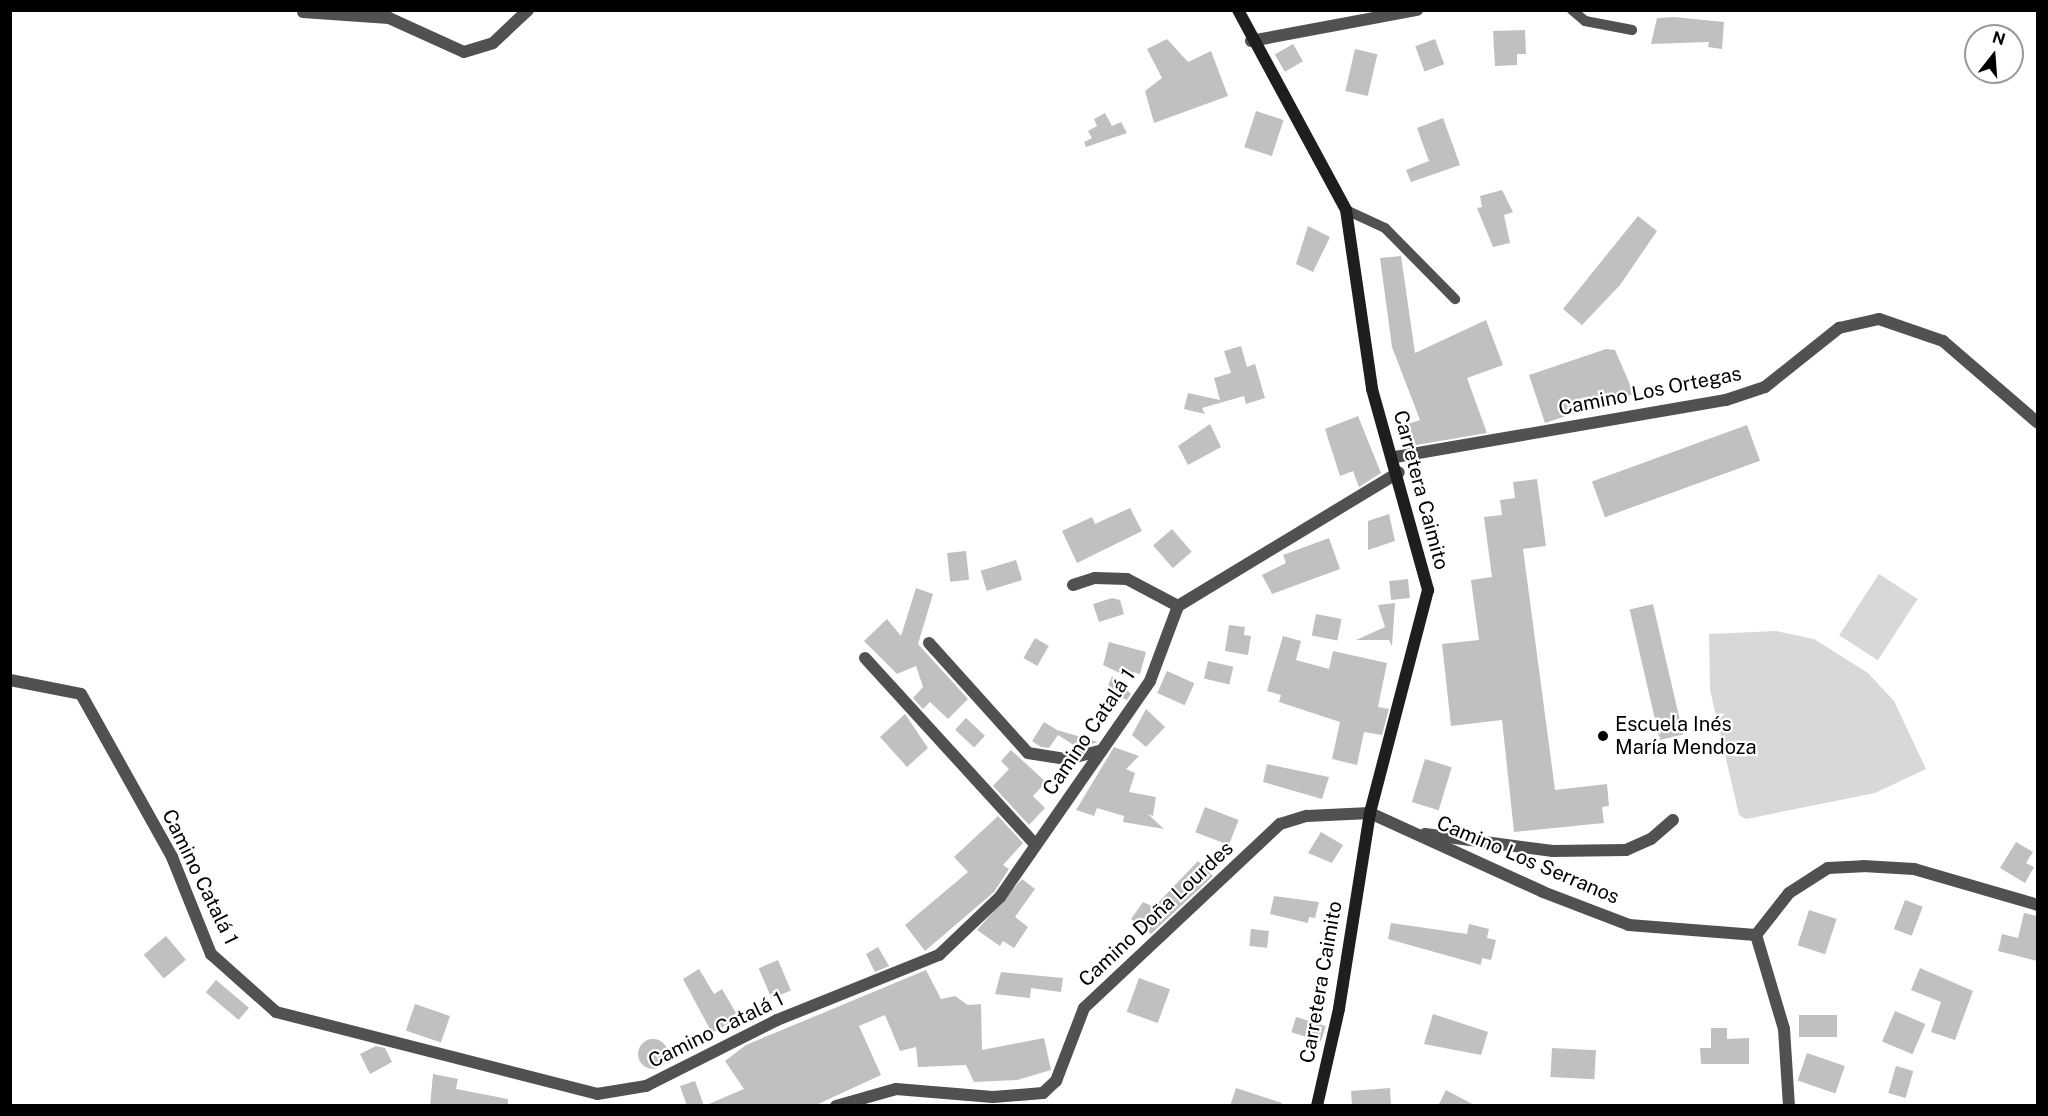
<!DOCTYPE html>
<html>
<head>
<meta charset="utf-8">
<style>
	body { margin:0 }
	#map { position:relative; width:2048px; height:1116px; overflow:hidden; background:#fff; font-family:"Public Sans",sans-serif }
	div>[style] { position:absolute }
	[style*='--x'] { left:calc(var(--x)*1px); top:calc(var(--y)*1px); width:calc(var(--w)*1px); rotate:calc(var(--a)*1deg) }
	.green>* { inset:0; background:#d8d8d8; transform-origin:0 0 }
	.building>* { inset:0; background:#c0c0c0; transform-origin:0 0 }
	.round { border-radius:50% }
	.lane>* { height:10px; margin:-5px; padding:0 5px; transform-origin:5px; border-radius:5px; background:#515151 }
	.street>* { height:12px; margin:-6px; padding:0 6px; transform-origin:6px; border-radius:6px; background:#515151 }
	.secondary>* { height:12px; margin:-6px; padding:0 6px; transform-origin:6px; border-radius:6px; background:#1e1e1e }
	.dots>* { width:16px; height:16px; translate:-50% -50%; box-sizing:border-box; border:3px solid #fff; border-radius:50% }
	span { translate:-50% -50%; white-space:nowrap; text-align:center; line-height:1.15; -webkit-text-stroke:4.5px #fff; paint-order:stroke }
	.street-label { font-size:20px; color:#000 }
	.poi-label { font-size:20px; color:#000 }
	.left { translate:0 -50%; text-align:left }
	.frame { position:absolute; inset:0; border:12px solid #000; pointer-events:none }
	.north { position:absolute; left:1964px; top:24px; width:60px; height:60px; box-sizing:border-box; background:#fff; border:2px solid #999; border-radius:50%; rotate:17deg; font-size:16px; font-weight:700; line-height:24px; text-align:center; color:#000 }
	.north::after { content:''; display:block; margin:auto; width:21px; height:27px; background:#000; clip-path:polygon(50% 0,100% 100%,50% 72%,0 100%) }
</style>
</head>
<body>
<div id="map">
	<div class="green">
		<i style="left:1879px;top:574px;width:46px;height:73px;rotate:33deg"></i>
		<i style="clip-path:polygon(1776px 631px,1814px 639px,1868px 673px,1894px 701px,1926px 769px,1875px 793px,1746px 819px,1739px 815px,1710px 690px,1709px 634px)"></i>
	</div>
	<div class="building">
		<i style="clip-path:polygon(1674px 17px,1724px 22px,1722px 49px,1708px 47px,1709px 42px,1651px 44px,1657px 18px)"></i>
		<i style="clip-path:polygon(1525px 30px,1526px 54px,1517px 54px,1517px 65px,1495px 66px,1493px 31px)"></i>
		<i style="clip-path:polygon(1167px 39px,1188px 62px,1211px 51px,1228px 96px,1154px 123px,1145px 91px,1162px 78px,1147px 49px)"></i>
		<i style="left:1435px;top:39px;width:27px;height:21px;rotate:70deg"></i>
		<i style="left:1293px;top:44px;width:20px;height:21px;rotate:60deg"></i>
		<i style="left:1355px;top:49px;width:23px;height:43px;rotate:13deg"></i>
		<i style="left:1256px;top:111px;width:29px;height:38px;rotate:18deg"></i>
		<i style="clip-path:polygon(1105px 113px,1112px 126px,1121px 122px,1127px 133px,1086px 147px,1084px 142px,1092px 138px,1088px 131px,1097px 126px,1094px 119px)"></i>
		<i style="clip-path:polygon(1443px 118px,1460px 165px,1411px 182px,1406px 170px,1429px 161px,1417px 128px)"></i>
		<i style="clip-path:polygon(1502px 190px,1513px 212px,1504px 215px,1510px 243px,1493px 247px,1477px 208px,1482px 207px,1480px 196px)"></i>
		<i style="clip-path:polygon(1638px 216px,1657px 231px,1620px 285px,1582px 325px,1563px 309px)"></i>
		<i style="clip-path:polygon(1308px 226px,1330px 237px,1313px 272px,1296px 264px)"></i>
		<i style="clip-path:polygon(1401px 256px,1415px 353px,1486px 320px,1503px 365px,1467px 378px,1487px 433px,1416px 445px,1408px 424px,1420px 420px,1392px 347px,1380px 258px)"></i>
		<i style="clip-path:polygon(1241px 346px,1247px 367px,1255px 364px,1265px 398px,1246px 404px,1244px 396px,1202px 408px,1205px 414px,1184px 409px,1188px 393px,1220px 400px,1214px 378px,1231px 373px,1224px 351px)"></i>
		<i style="clip-path:polygon(1606px 349px,1615px 350px,1634px 394px,1545px 423px,1529px 375px)"></i>
		<i style="clip-path:polygon(1358px 416px,1381px 473px,1359px 487px,1353px 471px,1340px 476px,1325px 429px)"></i>
		<i style="clip-path:polygon(1210px 424px,1221px 447px,1188px 465px,1178px 446px)"></i>
		<i style="left:1747px;top:425px;width:38px;height:165px;rotate:70deg"></i>
		<i style="clip-path:polygon(1537px 479px,1546px 546px,1523px 549px,1555px 790px,1607px 784px,1609px 806px,1602px 807px,1604px 823px,1514px 832px,1502px 720px,1451px 726px,1442px 644px,1479px 640px,1471px 580px,1492px 577px,1484px 517px,1502px 515px,1500px 500px,1515px 498px,1513px 482px)"></i>
		<i style="clip-path:polygon(1130px 508px,1142px 531px,1077px 563px,1062px 531px,1092px 517px,1095px 524px)"></i>
		<i style="clip-path:polygon(1389px 514px,1395px 541px,1368px 550px,1368px 521px)"></i>
		<i style="left:1172px;top:529px;width:30px;height:25px;rotate:49deg"></i>
		<i style="clip-path:polygon(1329px 538px,1340px 569px,1272px 594px,1262px 575px,1286px 563px,1283px 555px)"></i>
		<i style="left:966px;top:551px;width:29px;height:19px;rotate:84deg"></i>
		<i style="left:1016px;top:560px;width:21px;height:37px;rotate:73deg"></i>
		<i style="left:1408px;top:579px;width:19px;height:19px;rotate:84deg"></i>
		<i style="clip-path:polygon(916px 588px,933px 594px,918px 644px,968px 699px,948px 719px,930px 702px,923px 709px,913px 698px,923px 687px,916px 666px,897px 674px,864px 641px,887px 619px,901px 636px)"></i>
		<i style="clip-path:polygon(1112px 598px,1120px 600px,1124px 614px,1099px 622px,1093px 604px)"></i>
		<i style="clip-path:polygon(1395px 603px,1392px 646px,1389px 640px,1356px 640px,1385px 627px,1378px 605px)"></i>
		<i style="left:1653px;top:604px;width:134px;height:24px;rotate:77deg"></i>
		<i style="left:1316px;top:614px;width:26px;height:22px;rotate:11deg"></i>
		<i style="clip-path:polygon(1229px 625px,1245px 627px,1244px 635px,1251px 636px,1248px 655px,1225px 651px)"></i>
		<i style="clip-path:polygon(1283px 636px,1301px 641px,1296px 660px,1329px 669px,1333px 651px,1387px 663px,1378px 707px,1389px 709px,1382px 735px,1364px 732px,1357px 765px,1332px 759px,1340px 722px,1279px 702px,1281px 695px,1267px 691px)"></i>
		<i style="left:1035px;top:638px;width:16px;height:23px;rotate:30deg"></i>
		<i style="clip-path:polygon(1109px 642px,1146px 652px,1140px 674px,1133px 672px,1130px 678px,1103px 665px)"></i>
		<i style="left:1208px;top:661px;width:26px;height:18px;rotate:13deg"></i>
		<i style="left:1167px;top:671px;width:30px;height:24px;rotate:24deg"></i>
		<i style="clip-path:polygon(1112px 676px,1131px 694px,1127px 700px,1106px 691px)"></i>
		<i style="clip-path:polygon(1146px 709px,1165px 727px,1146px 747px,1132px 735px)"></i>
		<i style="clip-path:polygon(905px 714px,928px 748px,907px 767px,880px 737px)"></i>
		<i style="left:966px;top:718px;width:26px;height:16px;rotate:43deg"></i>
		<i style="clip-path:polygon(1044px 722px,1057px 730px,1098px 742px,1078px 748px,1058px 735px,1049px 748px,1041px 747px,1032px 741px)"></i>
		<i style="clip-path:polygon(1114px 747px,1139px 756px,1126px 769px,1135px 773px,1129px 792px,1156px 797px,1153px 816px,1148px 814px,1164px 829px,1123px 822px,1124px 816px,1097px 808px,1094px 816px,1076px 810px)"></i>
		<i style="clip-path:polygon(1011px 750px,1046px 782px,1033px 796px,1045px 808px,1029px 825px,993px 786px,1009px 769px,1001px 761px)"></i>
		<i style="left:1425px;top:759px;width:28px;height:45px;rotate:17deg"></i>
		<i style="clip-path:polygon(1267px 764px,1329px 777px,1322px 799px,1263px 782px)"></i>
		<i style="left:1205px;top:807px;width:36px;height:27px;rotate:21deg"></i>
		<i style="clip-path:polygon(998px 816px,1023px 843px,1003px 865px,1009px 869px,994px 892px,925px 951px,905px 925px,968px 872px,954px 857px)"></i>
		<i style="clip-path:polygon(1321px 832px,1343px 845px,1332px 863px,1308px 853px)"></i>
		<i style="clip-path:polygon(2016px 842px,2033px 852px,2026px 863px,2034px 867px,2025px 883px,2000px 868px)"></i>
		<i style="clip-path:polygon(1198px 861px,1213px 876px,1151px 934px,1131px 919px,1143px 902px,1154px 907px)"></i>
		<i style="clip-path:polygon(1022px 879px,1035px 889px,1015px 917px,1028px 927px,1014px 948px,1003px 941px,1000px 946px,977px 930px)"></i>
		<i style="clip-path:polygon(1274px 896px,1319px 902px,1315px 918px,1309px 917px,1308px 923px,1270px 914px)"></i>
		<i style="left:1905px;top:900px;width:19px;height:31px;rotate:21deg"></i>
		<i style="left:1809px;top:910px;width:29px;height:37px;rotate:18deg"></i>
		<i style="clip-path:polygon(2024px 913px,2037px 916px,2037px 961px,1998px 951px,2002px 934px,2018px 938px)"></i>
		<i style="clip-path:polygon(1391px 923px,1467px 934px,1469px 924px,1489px 929px,1487px 938px,1496px 940px,1491px 960px,1482px 958px,1481px 965px,1388px 939px)"></i>
		<i style="left:1251px;top:929px;width:18px;height:17px;rotate:6deg"></i>
		<i style="left:166px;top:936px;width:31px;height:29px;rotate:50deg"></i>
		<i style="clip-path:polygon(878px 947px,889px 966px,875px 972px,866px 954px)"></i>
		<i style="left:778px;top:960px;width:33px;height:21px;rotate:67deg"></i>
		<i style="clip-path:polygon(1920px 968px,1973px 991px,1955px 1040px,1931px 1032px,1941px 1002px,1911px 990px)"></i>
		<i style="clip-path:polygon(699px 969px,714px 994px,722px 989px,739px 1018px,712px 1033px,683px 979px)"></i>
		<i style="clip-path:polygon(926px 970px,941px 999px,955px 996px,968px 1005px,981px 1004px,982px 1050px,1044px 1038px,1051px 1070px,1017px 1080px,974px 1082px,966px 1065px,918px 1067px,916px 1047px,900px 1051px,885px 1015px,859px 1026px,881px 1075px,814px 1106px,704px 1106px,744px 1089px,725px 1061px,746px 1045px)"></i>
		<i style="clip-path:polygon(1001px 972px,1063px 978px,1061px 992px,1031px 988px,1030px 998px,995px 994px)"></i>
		<i style="left:1139px;top:978px;width:33px;height:36px;rotate:20deg"></i>
		<i style="left:216px;top:980px;width:43px;height:16px;rotate:40deg"></i>
		<i style="left:415px;top:1004px;width:37px;height:28px;rotate:19deg"></i>
		<i style="left:1895px;top:1011px;width:33px;height:33px;rotate:23deg"></i>
		<i style="clip-path:polygon(1433px 1014px,1488px 1032px,1481px 1055px,1424px 1044px)"></i>
		<i style="left:1799px;top:1015px;width:38px;height:22px"></i>
		<i style="left:1296px;top:1017px;width:31px;height:16px;rotate:17deg"></i>
		<i style="clip-path:polygon(1711px 1028px,1727px 1028px,1727px 1039px,1749px 1038px,1749px 1064px,1701px 1064px,1700px 1048px,1711px 1048px)"></i>
		<i class="round" style="left:638px;top:1039px;width:30px;height:30px"></i>
		<i style="clip-path:polygon(376px 1046px,385px 1048px,392px 1062px,370px 1074px,360px 1054px)"></i>
		<i style="left:1552px;top:1048px;width:44px;height:29px;rotate:3deg"></i>
		<i style="left:1807px;top:1053px;width:40px;height:29px;rotate:19deg"></i>
		<i style="left:1896px;top:1066px;width:18px;height:28px;rotate:16deg"></i>
		<i style="clip-path:polygon(433px 1074px,458px 1079px,456px 1089px,508px 1099px,508px 1106px,430px 1106px)"></i>
		<i style="clip-path:polygon(695px 1081px,704px 1106px,687px 1106px,680px 1086px)"></i>
		<i style="clip-path:polygon(1236px 1088px,1282px 1103px,1281px 1106px,1230px 1106px)"></i>
		<i style="clip-path:polygon(1390px 1088px,1391px 1106px,1352px 1106px,1351px 1091px)"></i>
		<i style="clip-path:polygon(1446px 1090px,1476px 1106px,1438px 1106px)"></i>
	</div>
	<div class="lane">
		<i style="--x:1572;--y:10;--w:17;--a:40"></i>
		<i style="--x:1585;--y:21;--w:48;--a:10.8"></i>
		<i style="--x:1346;--y:210;--w:43;--a:24.8"></i>
		<i style="--x:1385;--y:228;--w:100;--a:45.4"></i>
	</div>
	<div class="street">
		<i style="--x:303;--y:12;--w:86;--a:4"></i>
		<i style="--x:389;--y:18;--w:82;--a:24.4"></i>
		<i style="--x:464;--y:52;--w:30;--a:-17"></i>
		<i style="--x:493;--y:43;--w:48;--a:-43.3"></i>
		<i style="--x:1251;--y:41;--w:169;--a:-10.6"></i>
		<i style="--x:1395;--y:457;--w:336;--a:-9.8"></i>
		<i style="--x:1726;--y:400;--w:41;--a:-18.4"></i>
		<i style="--x:1765;--y:387;--w:95;--a:-38.6"></i>
		<i style="--x:1839;--y:328;--w:41;--a:-12.7"></i>
		<i style="--x:1879;--y:319;--w:68;--a:19"></i>
		<i style="--x:1943;--y:341;--w:125;--a:40.8"></i>
		<i style="--x:1073;--y:585;--w:23;--a:-18"></i>
		<i style="--x:1095;--y:578;--w:32;--a:2"></i>
		<i style="--x:1127;--y:579;--w:58;--a:27.9"></i>
		<i style="--x:929;--y:643;--w:148;--a:48"></i>
		<i style="--x:1028;--y:753;--w:39;--a:9"></i>
		<i style="--x:1067;--y:759;--w:36;--a:-14"></i>
		<i style="--x:865;--y:658;--w:252;--a:47.6"></i>
		<i style="--x:10;--y:680;--w:72;--a:11.2"></i>
		<i style="--x:81;--y:694;--w:187;--a:60.8"></i>
		<i style="--x:172;--y:857;--w:105;--a:68.1"></i>
		<i style="--x:211;--y:954;--w:87;--a:41.7"></i>
		<i style="--x:276;--y:1012;--w:331;--a:14.3"></i>
		<i style="--x:597;--y:1094;--w:50;--a:-9.3"></i>
		<i style="--x:646;--y:1086;--w:147;--a:-26.7"></i>
		<i style="--x:777;--y:1020;--w:175;--a:-21.9"></i>
		<i style="--x:939;--y:955;--w:84;--a:-43.6"></i>
		<i style="--x:1000;--y:897;--w:263;--a:-55.2"></i>
		<i style="--x:1150;--y:681;--w:80;--a:-69.5"></i>
		<i style="--x:1178;--y:606;--w:258;--a:-31.2"></i>
		<i style="--x:1425;--y:834;--w:129;--a:7.6"></i>
		<i style="--x:1553;--y:851;--w:73;--a:-0.8"></i>
		<i style="--x:1626;--y:850;--w:27;--a:-24"></i>
		<i style="--x:1651;--y:839;--w:29;--a:-41"></i>
		<i style="--x:1756;--y:935;--w:98;--a:73.4"></i>
		<i style="--x:1784;--y:1029;--w:77;--a:86.3"></i>
		<i style="--x:836;--y:1106;--w:62;--a:-15.8"></i>
		<i style="--x:896;--y:1089;--w:97;--a:4.7"></i>
		<i style="--x:993;--y:1097;--w:50;--a:-4.6"></i>
		<i style="--x:1043;--y:1093;--w:18;--a:-43"></i>
		<i style="--x:1056;--y:1081;--w:78;--a:-69"></i>
		<i style="--x:1084;--y:1008;--w:269;--a:-43.2"></i>
		<i style="--x:1280;--y:824;--w:28;--a:-17"></i>
		<i style="--x:1307;--y:816;--w:63;--a:-2.7"></i>
		<i style="--x:1370;--y:813;--w:190;--a:24.5"></i>
		<i style="--x:1543;--y:892;--w:92;--a:21"></i>
		<i style="--x:1629;--y:925;--w:127;--a:4.5"></i>
		<i style="--x:1756;--y:935;--w:53;--a:-51.8"></i>
		<i style="--x:1789;--y:893;--w:46;--a:-32.7"></i>
		<i style="--x:1828;--y:868;--w:35;--a:-3"></i>
		<i style="--x:1863;--y:866;--w:51;--a:3.4"></i>
		<i style="--x:1914;--y:869;--w:129;--a:16.2"></i>
	</div>
	<div class="secondary">
		<i style="--x:1238;--y:10;--w:227;--a:61.6"></i>
		<i style="--x:1346;--y:210;--w:181;--a:81.7"></i>
		<i style="--x:1372;--y:389;--w:209;--a:74.4"></i>
		<i style="--x:1428;--y:590;--w:230;--a:104.6"></i>
		<i style="--x:1370;--y:813;--w:198;--a:99"></i>
		<i style="--x:1339;--y:1009;--w:99;--a:102.8"></i>
	</div>
	<div class="dots">
		<i style="left:1603px;top:736px;background:#000"></i>
	</div>
	<div class="street-label">
		<span style="left:1650px;top:391px;rotate:-11deg">Camino Los Ortegas</span>
		<span style="left:1421px;top:490px;rotate:75deg">Carretera Caimito</span>
		<span style="left:1089px;top:732px;rotate:-56deg">Camino Catalá 1</span>
		<span style="left:1528px;top:860px;rotate:23deg">Camino Los Serranos</span>
		<span style="left:200px;top:877px;rotate:64deg">Camino Catalá 1</span>
		<span style="left:1156px;top:914px;rotate:-43deg">Camino Doña Lourdes</span>
		<span style="left:1321px;top:982px;rotate:-80deg">Carretera Caimito</span>
		<span style="left:716px;top:1030px;rotate:-26deg">Camino Catalá 1</span>
	</div>
	<div class="poi-label">
		<span class="left" style="left:1615px;top:736px">Escuela Inés<br>María Mendoza</span>
	</div>
	<div class="frame"></div>
	<div class="north">N</div>
</div>
</body>
</html>
